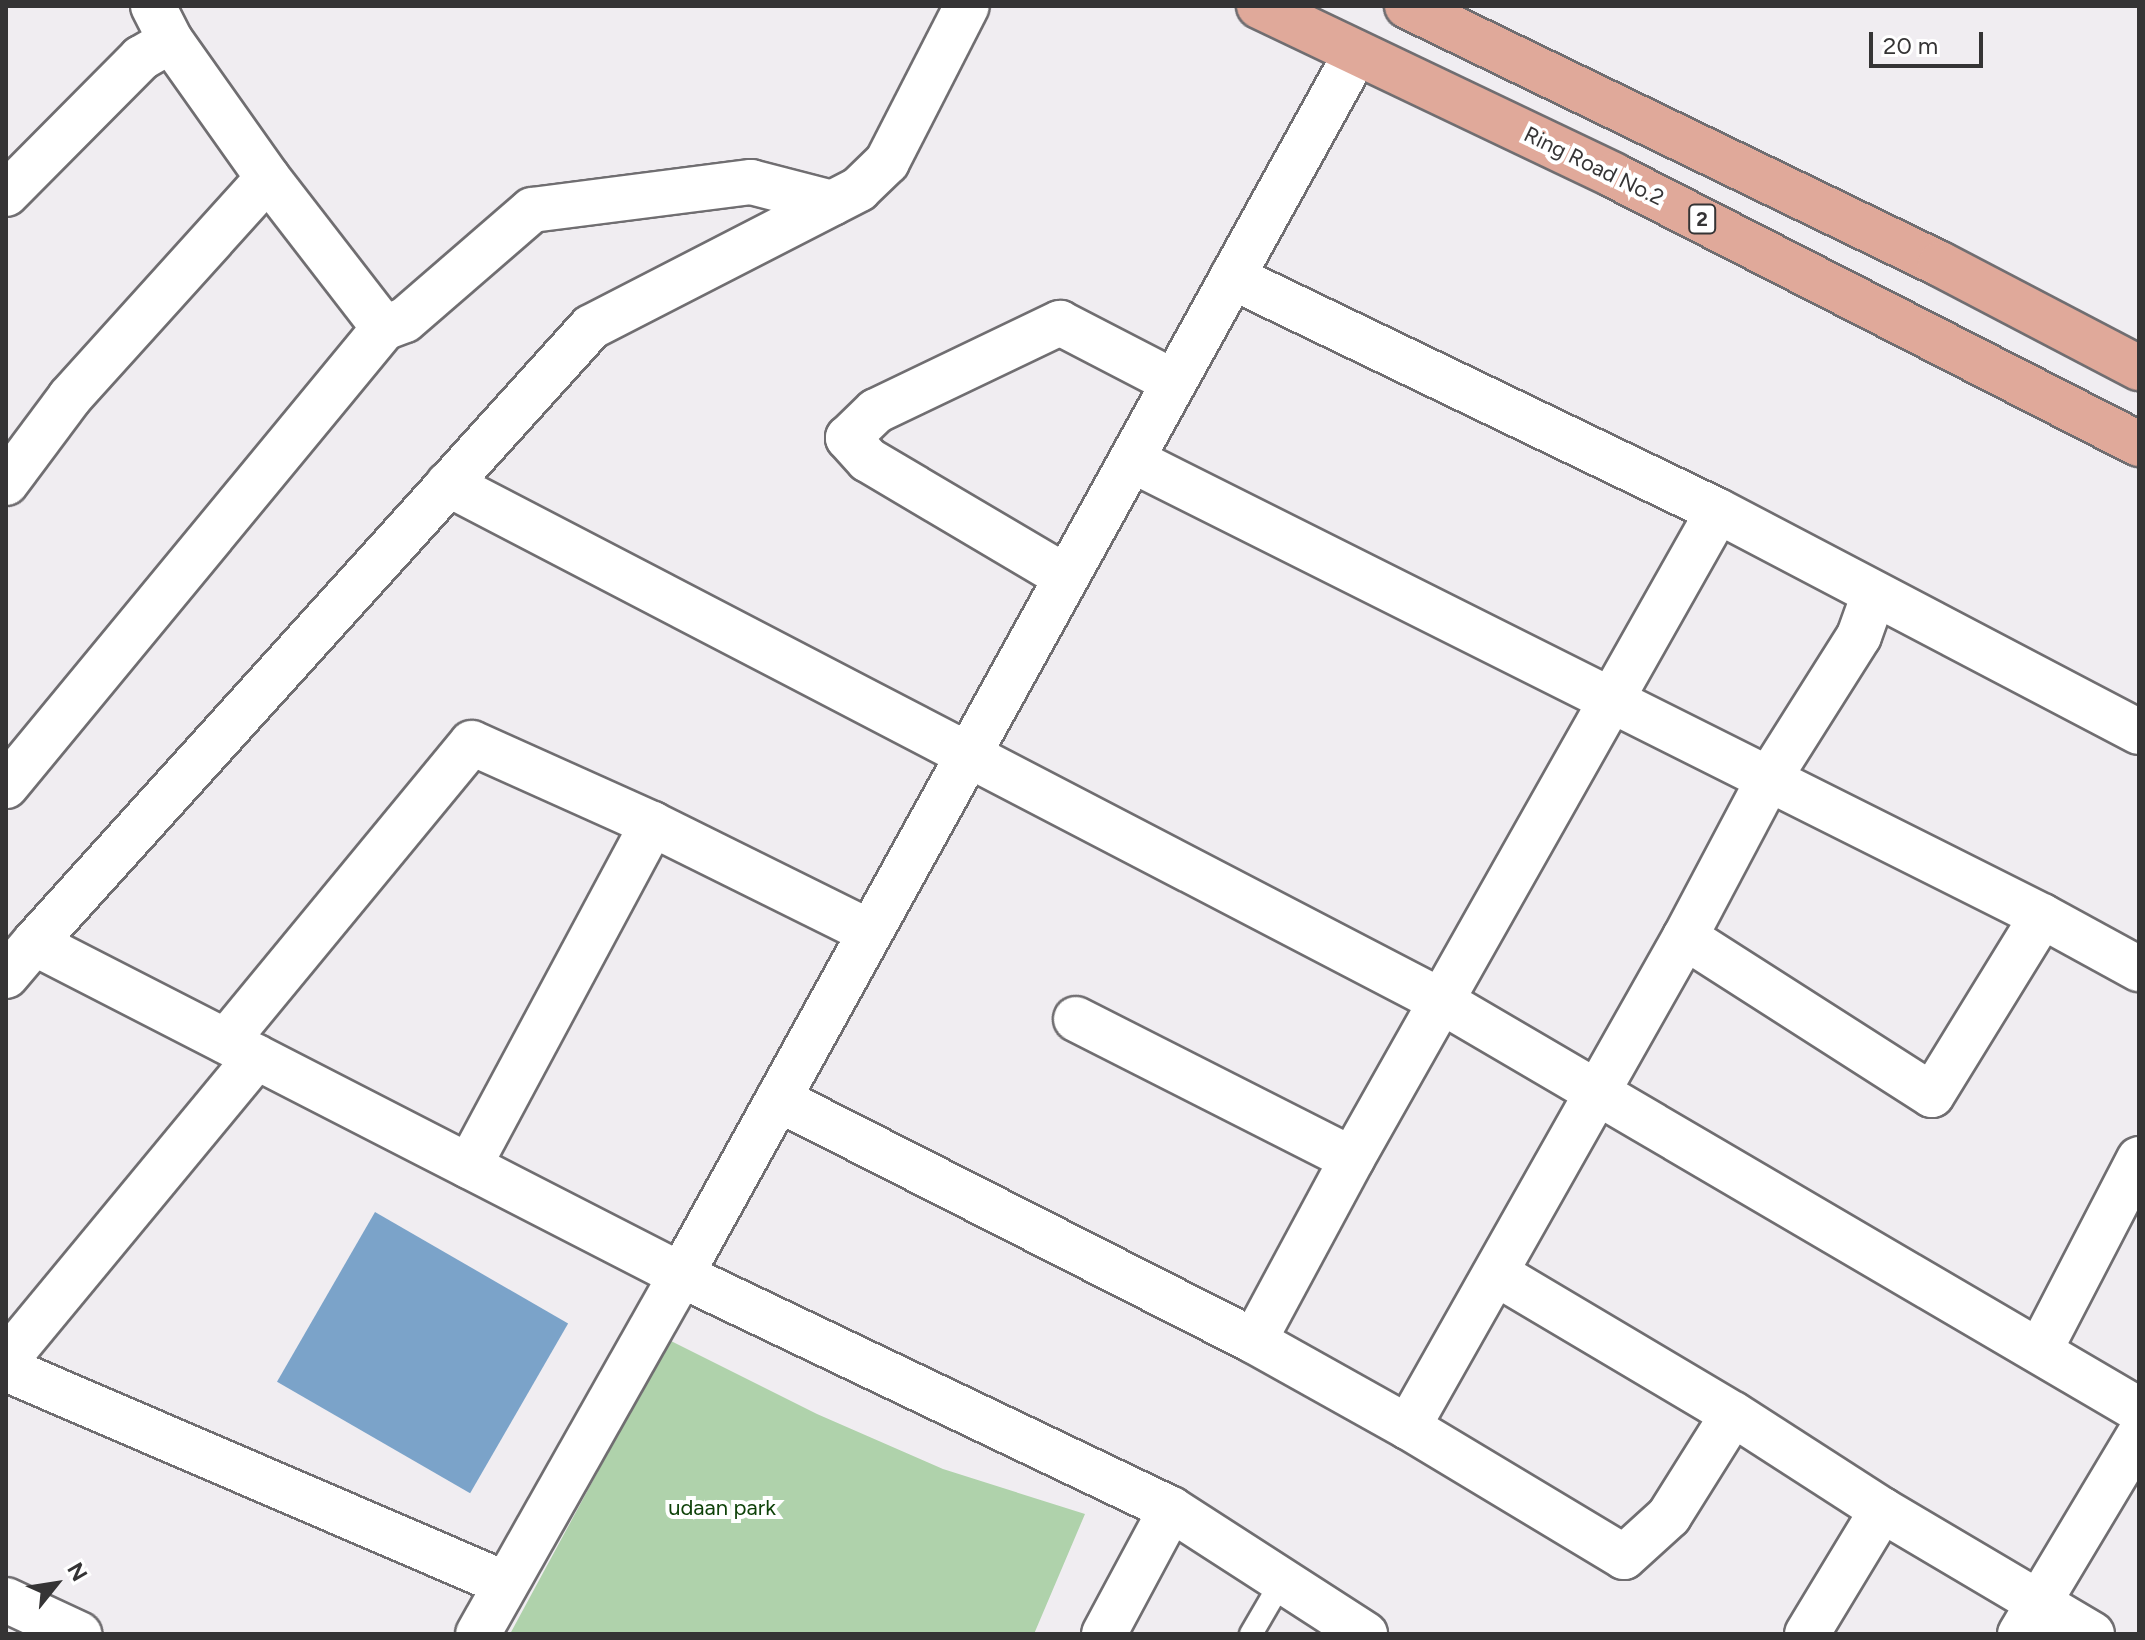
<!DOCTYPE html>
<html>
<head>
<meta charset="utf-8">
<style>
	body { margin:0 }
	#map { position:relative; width:2145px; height:1640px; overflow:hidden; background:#f0edf1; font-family:Figtree,sans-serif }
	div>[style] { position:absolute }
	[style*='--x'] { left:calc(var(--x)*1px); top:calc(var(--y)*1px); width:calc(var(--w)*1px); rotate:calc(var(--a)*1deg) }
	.green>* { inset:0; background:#afd2ab }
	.water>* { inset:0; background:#7ba3c9; transform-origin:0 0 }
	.roads { filter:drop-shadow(2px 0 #706e71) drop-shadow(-2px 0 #706e71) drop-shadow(0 2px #706e71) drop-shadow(0 -2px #706e71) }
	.service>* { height:22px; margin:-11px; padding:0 11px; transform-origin:11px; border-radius:11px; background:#fff }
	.minor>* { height:44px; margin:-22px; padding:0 22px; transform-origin:22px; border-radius:22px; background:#fff }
	.primary>* { height:44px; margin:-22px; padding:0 22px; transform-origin:22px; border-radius:22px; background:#e0a99a }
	span { translate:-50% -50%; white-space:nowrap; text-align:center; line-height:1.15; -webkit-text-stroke:8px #fff; paint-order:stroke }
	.shield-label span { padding:2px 6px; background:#fff; border:2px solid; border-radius:6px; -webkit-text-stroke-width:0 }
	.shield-label { font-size:20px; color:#353435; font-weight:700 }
	.street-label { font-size:22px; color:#353435 }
	.park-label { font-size:22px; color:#0f4209 }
	.frame { position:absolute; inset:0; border:8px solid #353435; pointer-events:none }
	.north { position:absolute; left:16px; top:1544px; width:80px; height:80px; -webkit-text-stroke:6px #fff; paint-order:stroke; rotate:60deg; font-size:22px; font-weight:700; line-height:32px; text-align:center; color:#353435 }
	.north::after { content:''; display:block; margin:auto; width:28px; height:36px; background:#353435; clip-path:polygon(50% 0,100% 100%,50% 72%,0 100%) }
	.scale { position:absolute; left:1869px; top:32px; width:114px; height:36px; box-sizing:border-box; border:4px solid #353435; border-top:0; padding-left:10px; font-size:24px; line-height:28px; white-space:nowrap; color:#353435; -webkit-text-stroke:6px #fff; paint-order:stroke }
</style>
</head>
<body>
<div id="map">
	<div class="green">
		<i style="clip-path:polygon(669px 1340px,817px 1414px,943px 1469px,1085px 1514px,1034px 1634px,510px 1634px)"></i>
	</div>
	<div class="water">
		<i style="left:375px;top:1212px;width:223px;height:196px;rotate:30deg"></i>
	</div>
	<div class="roads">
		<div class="service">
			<i style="--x:1251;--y:1634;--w:64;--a:-59.8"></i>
		</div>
		<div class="minor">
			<i style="--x:153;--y:6;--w:39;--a:63"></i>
			<i style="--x:171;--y:41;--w:168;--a:54.7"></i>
			<i style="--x:268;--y:178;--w:190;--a:52.3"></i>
			<i style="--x:6;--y:194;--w:192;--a:-45.2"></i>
			<i style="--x:141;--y:58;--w:34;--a:-30"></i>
			<i style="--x:1232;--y:277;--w:539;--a:25.71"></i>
			<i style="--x:1718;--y:511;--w:475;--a:27.7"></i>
			<i style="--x:1132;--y:460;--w:1018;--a:26.62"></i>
			<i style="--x:2042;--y:916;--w:111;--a:28.7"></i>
			<i style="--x:6;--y:483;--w:107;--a:-53.3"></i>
			<i style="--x:70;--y:397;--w:295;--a:-47.9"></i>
			<i style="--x:448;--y:484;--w:1120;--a:27.5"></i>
			<i style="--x:1441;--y:1001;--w:809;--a:30.37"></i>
			<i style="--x:1066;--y:577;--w:230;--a:-149.4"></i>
			<i style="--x:868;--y:460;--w:30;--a:-132"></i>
			<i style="--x:848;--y:438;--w:39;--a:-44"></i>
			<i style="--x:876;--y:411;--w:204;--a:-25.6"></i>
			<i style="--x:1060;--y:323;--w:128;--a:27.4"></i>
			<i style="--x:6;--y:786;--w:594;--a:-50.47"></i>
			<i style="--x:384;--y:328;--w:22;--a:-21"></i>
			<i style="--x:405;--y:320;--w:168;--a:-40.9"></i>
			<i style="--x:532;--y:210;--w:221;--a:-7.3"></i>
			<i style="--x:751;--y:182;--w:84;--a:14.5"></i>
			<i style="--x:1685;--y:937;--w:293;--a:32.6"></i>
			<i style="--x:1932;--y:1095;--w:210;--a:-58.4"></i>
			<i style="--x:34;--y:943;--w:830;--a:-47.88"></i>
			<i style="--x:591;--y:327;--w:301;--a:-27.2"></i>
			<i style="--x:859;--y:189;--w:39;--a:-44"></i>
			<i style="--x:887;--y:162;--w:175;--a:-62.9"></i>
			<i style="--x:6;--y:976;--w:43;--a:-49.7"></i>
			<i style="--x:34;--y:943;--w:727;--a:27.16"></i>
			<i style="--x:681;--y:1275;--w:543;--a:25.53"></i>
			<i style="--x:1171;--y:1509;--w:231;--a:32.8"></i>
			<i style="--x:1076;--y:1019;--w:309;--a:26.9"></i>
			<i style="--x:226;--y:1041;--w:386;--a:-50.5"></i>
			<i style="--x:472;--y:743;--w:197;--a:24.2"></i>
			<i style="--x:652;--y:824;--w:243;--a:26.4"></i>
			<i style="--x:778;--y:1099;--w:534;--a:26.95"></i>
			<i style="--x:1254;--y:1341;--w:176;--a:29.2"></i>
			<i style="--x:1408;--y:1427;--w:252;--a:31"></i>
			<i style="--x:1624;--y:1557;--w:61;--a:-42.3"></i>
			<i style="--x:1669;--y:1516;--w:120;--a:-57.9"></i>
			<i style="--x:469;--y:1166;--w:388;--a:-61.8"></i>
			<i style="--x:1497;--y:1274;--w:274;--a:30.7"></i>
			<i style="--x:1733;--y:1414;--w:177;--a:32.8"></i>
			<i style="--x:1882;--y:1510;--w:244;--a:30.6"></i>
			<i style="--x:1254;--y:1341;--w:207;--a:-61.7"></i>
			<i style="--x:1352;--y:1159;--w:744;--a:-60.54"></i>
			<i style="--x:2040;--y:1350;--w:215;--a:-62.6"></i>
			<i style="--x:6;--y:1360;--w:393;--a:-50.4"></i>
			<i style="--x:6;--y:1369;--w:544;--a:23.27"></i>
			<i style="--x:1408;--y:1427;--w:563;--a:-60.52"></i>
			<i style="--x:1685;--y:937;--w:178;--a:-62.1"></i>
			<i style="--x:1768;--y:780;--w:170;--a:-57.7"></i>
			<i style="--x:1859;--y:636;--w:45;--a:-70.3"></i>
			<i style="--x:6;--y:1600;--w:81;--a:25"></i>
			<i style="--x:478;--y:1634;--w:412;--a:-60.5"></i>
			<i style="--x:681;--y:1275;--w:1396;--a:-61.08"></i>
			<i style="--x:1104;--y:1634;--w:142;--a:-61.8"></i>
			<i style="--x:1807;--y:1634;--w:145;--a:-58.8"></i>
			<i style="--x:2020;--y:1634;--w:232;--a:-59.1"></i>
		</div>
		<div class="primary">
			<i style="--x:1259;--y:6;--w:392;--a:25.5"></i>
			<i style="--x:1613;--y:175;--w:591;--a:27.09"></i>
			<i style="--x:1407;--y:6;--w:592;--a:25.83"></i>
			<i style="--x:1940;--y:264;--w:225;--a:27.6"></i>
		</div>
	</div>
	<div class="shield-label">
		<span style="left:1702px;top:219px">2</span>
	</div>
	<div class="street-label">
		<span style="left:1594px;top:166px;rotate:26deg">Ring Road No.2</span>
	</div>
	<div class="park-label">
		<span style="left:722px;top:1508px">udaan park</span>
	</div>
	<div class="frame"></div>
	<div class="north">N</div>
	<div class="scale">20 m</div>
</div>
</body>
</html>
